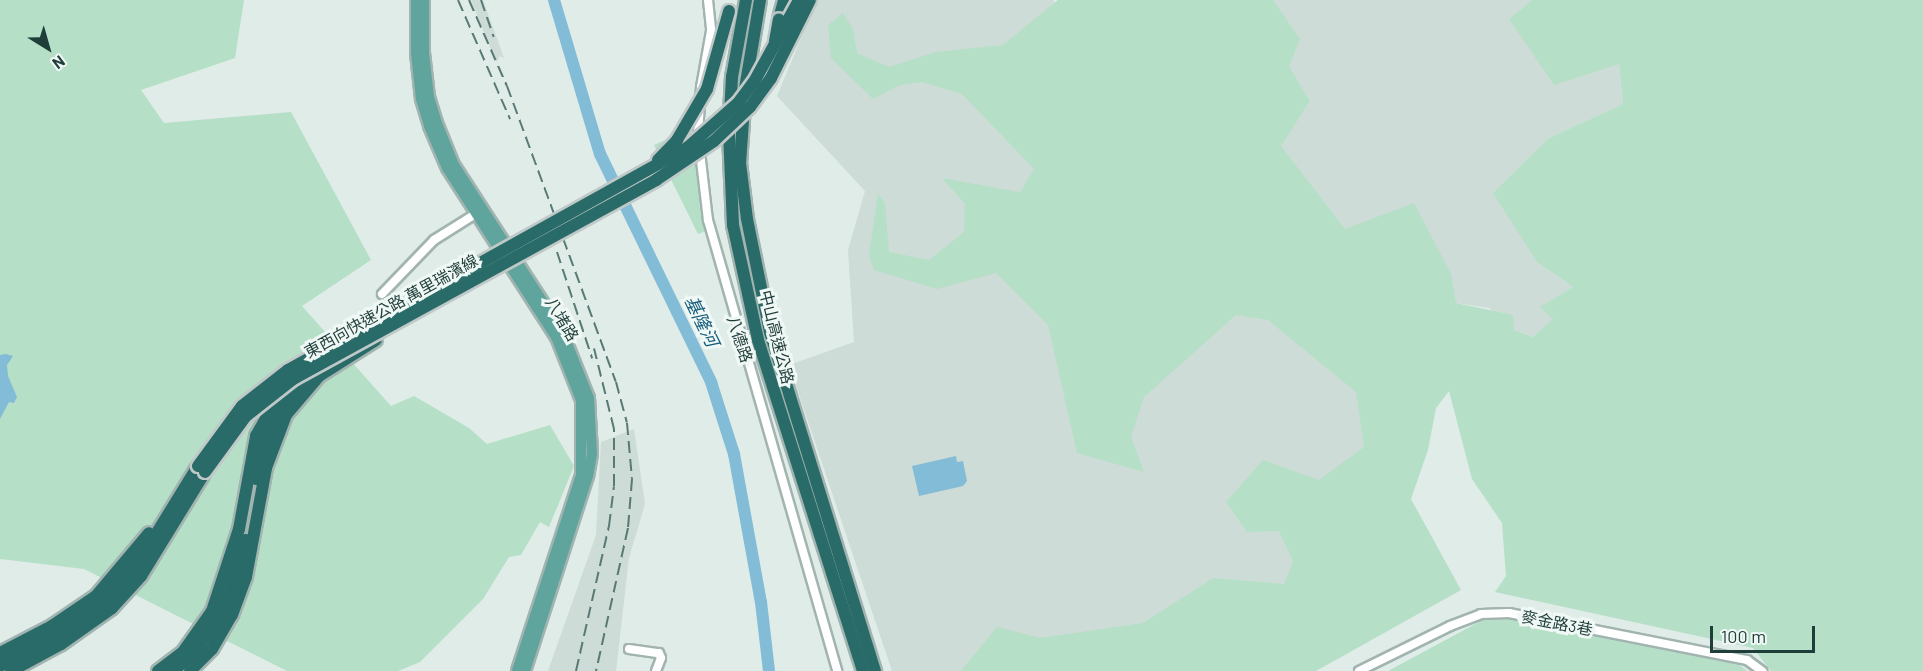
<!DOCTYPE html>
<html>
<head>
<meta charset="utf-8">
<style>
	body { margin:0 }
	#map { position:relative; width:1923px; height:671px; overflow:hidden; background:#dfece8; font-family:Barlow,"Noto Sans TC",sans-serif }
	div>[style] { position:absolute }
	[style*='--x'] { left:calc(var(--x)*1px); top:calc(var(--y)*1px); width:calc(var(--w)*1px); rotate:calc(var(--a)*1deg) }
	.built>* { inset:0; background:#cddcd7 }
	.green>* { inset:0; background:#b6dfc7 }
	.water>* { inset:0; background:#82bcd6 }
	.river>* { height:12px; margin:-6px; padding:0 6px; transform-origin:6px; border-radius:6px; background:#82bcd6 }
	.roads { filter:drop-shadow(2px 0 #a2b4b0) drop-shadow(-2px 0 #a2b4b0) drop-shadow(0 2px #a2b4b0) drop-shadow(0 -2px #a2b4b0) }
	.minor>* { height:8px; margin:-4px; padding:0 4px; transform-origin:4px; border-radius:4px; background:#fff }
	.major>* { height:10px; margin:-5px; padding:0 5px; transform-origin:5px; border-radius:5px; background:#60a59d }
	.highway>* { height:12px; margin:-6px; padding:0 6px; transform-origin:6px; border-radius:6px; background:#296b68 }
	.rail>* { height:2px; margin-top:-1px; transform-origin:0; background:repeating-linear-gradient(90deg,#597975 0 12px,transparent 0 18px) }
	.bridges { filter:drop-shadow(2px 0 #c0c9c8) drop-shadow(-2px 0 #c0c9c8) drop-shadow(0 2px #c0c9c8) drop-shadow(0 -2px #c0c9c8) }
	.highway-bridge>* { height:12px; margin:-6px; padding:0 6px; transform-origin:6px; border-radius:6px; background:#296b68 }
	span { translate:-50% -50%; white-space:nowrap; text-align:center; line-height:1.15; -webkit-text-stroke:6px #f0f8f5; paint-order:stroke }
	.street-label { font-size:16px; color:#1f3d39 }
	.water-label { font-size:18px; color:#155c7d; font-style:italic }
	.north { position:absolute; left:18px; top:18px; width:60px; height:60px; -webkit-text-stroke:4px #f0f8f5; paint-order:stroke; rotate:143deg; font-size:16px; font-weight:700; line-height:24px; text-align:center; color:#1f3d39 }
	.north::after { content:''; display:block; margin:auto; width:21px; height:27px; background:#1f3d39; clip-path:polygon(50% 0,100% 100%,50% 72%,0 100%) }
	.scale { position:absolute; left:1710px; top:626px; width:105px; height:27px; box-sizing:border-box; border:3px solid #1f3d39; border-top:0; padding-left:8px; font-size:18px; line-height:21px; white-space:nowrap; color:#1f3d39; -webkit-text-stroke:4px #f0f8f5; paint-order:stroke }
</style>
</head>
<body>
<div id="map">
	<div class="built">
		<i style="clip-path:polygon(471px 0,483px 0,504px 58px,500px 56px,496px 62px)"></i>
		<i style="clip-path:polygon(817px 0,1053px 0,1371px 381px,1377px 494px,1247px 636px,1006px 671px,892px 671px,789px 365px,854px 342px,848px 250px,865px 191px,777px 96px)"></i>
		<i style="clip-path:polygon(1273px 0,1532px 0,1509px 19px,1619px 63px,1623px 104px,1549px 138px,1537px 262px,1573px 287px,1541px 307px,1554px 319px,1533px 337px,1514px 330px,1489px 308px,1456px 303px,1345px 229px,1280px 146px,1310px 101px,1289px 66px)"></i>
		<i style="clip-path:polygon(634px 429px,645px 504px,629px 558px,616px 671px,548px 671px,596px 535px,601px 442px)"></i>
	</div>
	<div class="green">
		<i style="clip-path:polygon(0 0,244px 0,235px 58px,141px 90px,164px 123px,291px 112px,371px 260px,302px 306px,391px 406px,414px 396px,469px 428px,487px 444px,550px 425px,574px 466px,549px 527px,540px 522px,521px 555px,509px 557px,483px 599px,420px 662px,398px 671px,287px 671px,84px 569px,0 559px)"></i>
		<i style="clip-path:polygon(1058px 0,1273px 0,1300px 39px,1289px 66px,1310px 101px,1281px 146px,1345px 229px,1414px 203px,1451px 274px,1456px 303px,1513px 315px,1514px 330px,1533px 337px,1553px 319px,1540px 307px,1573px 287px,1537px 262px,1493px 193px,1549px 138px,1623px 104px,1619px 64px,1554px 85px,1509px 19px,1532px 0,1923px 0,1923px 671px,1771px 671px,1753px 648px,1495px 592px,1506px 576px,1502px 523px,1472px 479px,1449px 391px,1436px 408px,1428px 450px,1411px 499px,1461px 590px,1316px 671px,961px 671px,997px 627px,1040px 638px,1143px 623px,1213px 578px,1284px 584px,1293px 561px,1279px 531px,1247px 532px,1226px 502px,1263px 460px,1319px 480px,1364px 447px,1356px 392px,1268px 320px,1236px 315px,1144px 397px,1131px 437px,1144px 472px,1077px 453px,1048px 325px,996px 273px,937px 289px,874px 270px,869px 255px,878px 193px,885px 203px,889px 252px,929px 260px,964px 232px,965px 204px,942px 178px,1020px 192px,1034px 169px,962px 94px,922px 82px,900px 85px,873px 99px,831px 58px,828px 25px,843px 13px,853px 29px,857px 53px,889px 67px,936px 52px,1003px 45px)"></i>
		<i style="clip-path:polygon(698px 126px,706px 231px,698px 234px,654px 145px)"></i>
		<i style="clip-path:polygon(1492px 615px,1733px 659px,1747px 671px,1388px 671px)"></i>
	</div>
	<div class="water">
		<i style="clip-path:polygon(6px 354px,13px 356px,7px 365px,8px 376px,17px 397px,14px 403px,9px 402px,0 419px,0 355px)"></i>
		<i style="clip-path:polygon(956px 456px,957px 462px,963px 461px,967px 481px,963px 486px,919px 496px,912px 466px)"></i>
	</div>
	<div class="river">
		<i style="--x:554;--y:0;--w:161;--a:73.4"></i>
		<i style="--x:600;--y:154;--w:254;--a:64"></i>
		<i style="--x:711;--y:382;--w:76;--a:72.3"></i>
		<i style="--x:734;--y:454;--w:150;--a:79.7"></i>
		<i style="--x:761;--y:602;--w:69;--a:83.4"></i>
	</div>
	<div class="roads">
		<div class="minor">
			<i style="--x:708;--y:0;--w:31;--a:84"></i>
			<i style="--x:711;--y:31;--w:57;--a:100.1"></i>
			<i style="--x:701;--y:87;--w:48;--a:93.6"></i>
			<i style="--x:698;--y:135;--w:86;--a:83.3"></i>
			<i style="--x:708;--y:220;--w:469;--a:74"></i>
			<i style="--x:382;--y:294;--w:75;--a:-46.1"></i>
			<i style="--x:434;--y:240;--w:51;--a:-32.1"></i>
			<i style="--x:629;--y:649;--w:30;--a:8"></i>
			<i style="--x:659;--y:653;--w:5;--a:68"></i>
			<i style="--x:661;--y:658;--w:14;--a:111"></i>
			<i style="--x:1359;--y:671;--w:102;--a:-26.3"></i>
			<i style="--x:1450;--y:626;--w:33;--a:-21"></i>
			<i style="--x:1481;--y:614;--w:28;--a:-2"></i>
			<i style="--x:1509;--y:613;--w:243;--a:11.2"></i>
			<i style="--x:1747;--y:660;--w:19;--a:36"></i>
		</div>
		<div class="major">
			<i style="--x:416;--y:0;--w:53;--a:90"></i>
			<i style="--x:416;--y:53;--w:46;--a:83.8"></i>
			<i style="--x:421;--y:99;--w:28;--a:73"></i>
			<i style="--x:429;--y:126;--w:46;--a:66.8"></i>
			<i style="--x:447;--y:168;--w:201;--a:57.2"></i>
			<i style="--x:556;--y:337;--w:68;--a:68.4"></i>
			<i style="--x:581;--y:400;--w:75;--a:90"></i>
			<i style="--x:581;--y:475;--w:206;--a:108.1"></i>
			<i style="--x:424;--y:0;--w:53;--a:90"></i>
			<i style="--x:424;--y:53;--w:44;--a:83.5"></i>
			<i style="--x:429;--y:97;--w:27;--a:73"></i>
			<i style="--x:437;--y:123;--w:45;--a:68"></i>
			<i style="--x:454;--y:165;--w:200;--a:57"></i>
			<i style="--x:563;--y:333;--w:70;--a:68.2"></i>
			<i style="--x:589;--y:398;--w:56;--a:86.9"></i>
			<i style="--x:592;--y:454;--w:22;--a:100"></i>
			<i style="--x:588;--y:476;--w:205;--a:107.9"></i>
		</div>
		<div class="highway">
			<i style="--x:746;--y:0;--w:78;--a:100.3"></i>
			<i style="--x:732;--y:77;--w:56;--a:93.1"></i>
			<i style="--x:729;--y:133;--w:92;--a:87.5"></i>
			<i style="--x:733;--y:225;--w:118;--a:77.7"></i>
			<i style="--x:758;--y:340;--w:347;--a:72.4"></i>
			<i style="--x:760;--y:0;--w:90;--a:99.6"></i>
			<i style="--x:745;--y:89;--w:46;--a:93.7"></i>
			<i style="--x:742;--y:135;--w:28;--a:94"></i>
			<i style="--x:740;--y:163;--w:56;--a:82.9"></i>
			<i style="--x:747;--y:219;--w:115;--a:78.5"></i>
			<i style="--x:770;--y:332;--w:355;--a:72.8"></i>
			<i style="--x:779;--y:19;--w:20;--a:-75"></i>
			<i style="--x:256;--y:479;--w:53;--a:-75.7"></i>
			<i style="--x:269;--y:428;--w:38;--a:-60"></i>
			<i style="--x:288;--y:395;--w:33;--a:-47"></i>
			<i style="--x:0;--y:653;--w:59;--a:-27.4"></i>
			<i style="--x:52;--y:626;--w:53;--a:-34.3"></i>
			<i style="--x:96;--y:596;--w:82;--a:-49.9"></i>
			<i style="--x:0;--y:666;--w:75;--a:-28.6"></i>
			<i style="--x:66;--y:630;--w:64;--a:-38.7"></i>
			<i style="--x:116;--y:590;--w:36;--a:-51"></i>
			<i style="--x:139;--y:562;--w:113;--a:-58.4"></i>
			<i style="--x:11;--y:671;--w:57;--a:-28.4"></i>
			<i style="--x:61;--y:644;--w:62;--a:-35.2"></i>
			<i style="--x:112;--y:608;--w:43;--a:-47.8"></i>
			<i style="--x:141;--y:576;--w:122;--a:-58.4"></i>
			<i style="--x:158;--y:671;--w:31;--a:-37"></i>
			<i style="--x:183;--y:652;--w:50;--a:-54.7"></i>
			<i style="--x:212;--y:611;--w:86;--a:-71.8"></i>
			<i style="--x:239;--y:529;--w:95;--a:-79.6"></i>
			<i style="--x:256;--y:436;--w:53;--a:-60.5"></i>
			<i style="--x:174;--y:671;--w:37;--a:-45"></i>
			<i style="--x:200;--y:645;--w:32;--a:-55"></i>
			<i style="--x:218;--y:619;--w:31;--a:-65"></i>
			<i style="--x:231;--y:591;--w:53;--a:-74.6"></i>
			<i style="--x:190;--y:671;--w:31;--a:-45"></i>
			<i style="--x:212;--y:649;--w:39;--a:-60"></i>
			<i style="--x:232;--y:615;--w:40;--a:-69.8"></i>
			<i style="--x:246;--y:577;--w:111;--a:-79.6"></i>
			<i style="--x:266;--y:468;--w:57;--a:-69.3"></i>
			<i style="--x:286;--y:415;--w:51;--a:-49.8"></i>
			<i style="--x:319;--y:376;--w:67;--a:-32.3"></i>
		</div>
	</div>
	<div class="rail">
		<i style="--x:458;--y:0;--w:130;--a:66.4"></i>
		<i style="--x:469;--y:0;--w:94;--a:66.2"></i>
		<i style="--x:507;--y:86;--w:315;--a:69.8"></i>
		<i style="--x:616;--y:382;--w:42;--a:75"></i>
		<i style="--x:627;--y:423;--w:56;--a:84.9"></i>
		<i style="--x:632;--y:479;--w:49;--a:94.7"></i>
		<i style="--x:628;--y:528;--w:147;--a:102.6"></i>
		<i style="--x:481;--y:0;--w:39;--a:71"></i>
		<i style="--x:557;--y:252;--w:112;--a:71.7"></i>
		<i style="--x:576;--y:671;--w:149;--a:-77.2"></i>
		<i style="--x:609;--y:526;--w:40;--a:-82.9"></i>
		<i style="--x:614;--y:486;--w:57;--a:-90"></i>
		<i style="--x:614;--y:429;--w:83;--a:-103.9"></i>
	</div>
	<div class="bridges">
		<div class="highway-bridge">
			<i style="--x:775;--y:41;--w:22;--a:-80"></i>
			<i style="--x:658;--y:160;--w:28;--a:-46"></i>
			<i style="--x:677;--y:140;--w:59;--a:-59.5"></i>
			<i style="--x:707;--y:89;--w:81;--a:-74.2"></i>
			<i style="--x:198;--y:466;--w:74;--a:-53.7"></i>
			<i style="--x:242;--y:406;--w:58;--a:-38"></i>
			<i style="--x:288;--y:370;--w:457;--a:-29.1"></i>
			<i style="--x:687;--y:148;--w:68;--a:-41.4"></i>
			<i style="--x:738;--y:103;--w:26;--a:-53"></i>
			<i style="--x:754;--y:82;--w:94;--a:-61.2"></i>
			<i style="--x:205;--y:472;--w:69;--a:-53.8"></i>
			<i style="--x:246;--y:416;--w:60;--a:-38.2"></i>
			<i style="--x:293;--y:379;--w:414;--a:-28.7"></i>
			<i style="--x:656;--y:180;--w:70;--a:-33.9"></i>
			<i style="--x:714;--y:141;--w:50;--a:-43.4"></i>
			<i style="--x:750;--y:107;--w:36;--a:-54"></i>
			<i style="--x:771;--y:78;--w:87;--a:-63.4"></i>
		</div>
	</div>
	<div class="street-label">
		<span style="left:391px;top:306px;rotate:-29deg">東西向快速公路 萬里瑞濱線</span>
		<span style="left:562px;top:319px;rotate:59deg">八堵路</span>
		<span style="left:777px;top:337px;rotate:76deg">中山高速公路</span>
		<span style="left:740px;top:339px;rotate:72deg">八德路</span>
		<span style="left:1557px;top:623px;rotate:11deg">麥金路3巷</span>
	</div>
	<div class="water-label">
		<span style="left:702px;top:321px;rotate:64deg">基隆河</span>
	</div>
	<div class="north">N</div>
	<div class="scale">100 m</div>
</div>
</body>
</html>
